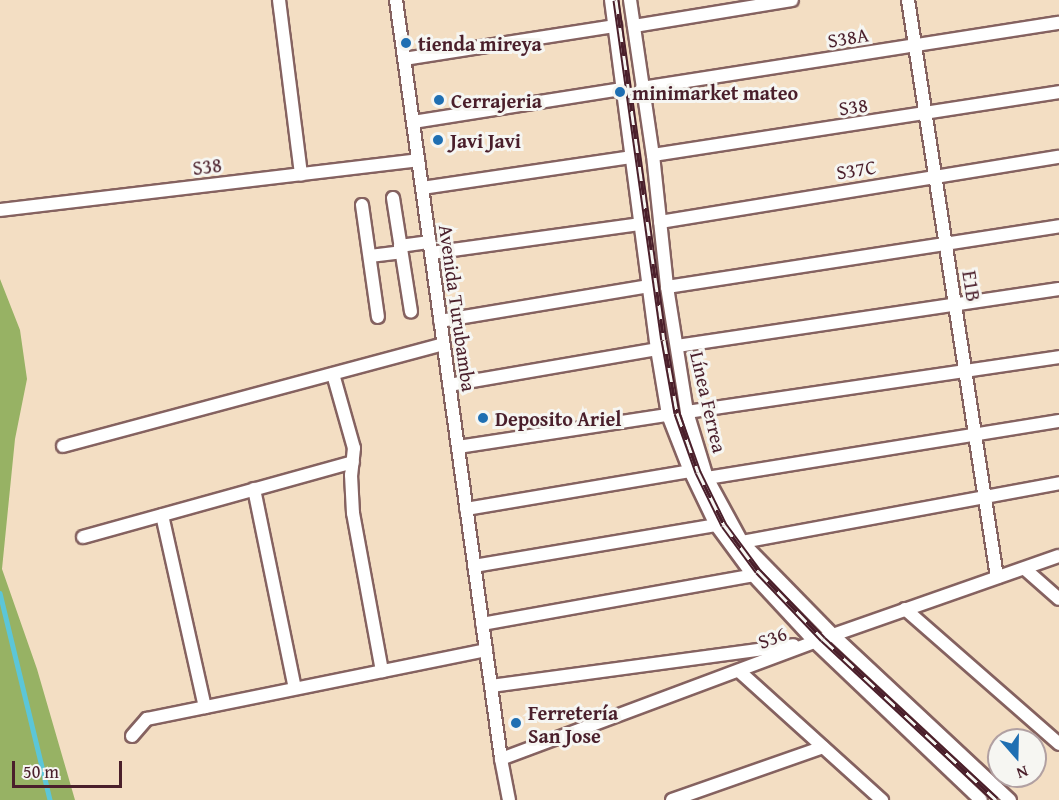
<!DOCTYPE html>
<html>
<head>
<meta charset="utf-8">
<style>
	body { margin:0 }
	#map { position:relative; width:1059px; height:800px; overflow:hidden; background:#f3dec3; font-family:"Gentium Book Plus",serif }
	div>[style] { position:absolute }
	[style*='--x'] { left:calc(var(--x)*1px); top:calc(var(--y)*1px); width:calc(var(--w)*1px); rotate:calc(var(--a)*1deg) }
	.forest>* { inset:0; background:#97b264 }
	.stream>* { height:4.5px; margin:-2.25px; padding:0 2.25px; transform-origin:2.25px; border-radius:2.25px; background:#5cc6d8 }
	.roads { filter:drop-shadow(2px 0 #856260) drop-shadow(-2px 0 #856260) drop-shadow(0 2px #856260) drop-shadow(0 -2px #856260) }
	.minor>* { height:12px; margin:-6px; padding:0 6px; transform-origin:6px; border-radius:6px; background:#fff }
	.rail>* { height:7px; margin-top:-3.5px; transform-origin:0; background:repeating-linear-gradient(90deg,#f6f6f2 0 14px,#4a1f2b 0 28px); box-sizing:border-box; border-block:2px solid #4a1f2b }
	.dots>* { width:16px; height:16px; translate:-50% -50%; box-sizing:border-box; border:3px solid #f6f6f2; border-radius:50% }
	span { translate:-50% -50%; white-space:nowrap; text-align:center; line-height:1.15; -webkit-text-stroke:6px #f6f6f2; paint-order:stroke }
	.street-label { font-size:20px; color:#4a1f2b }
	.poi-label { font-size:20px; color:#4a1f2b; font-weight:700 }
	.left { translate:0 -50%; text-align:left }
	.north { position:absolute; left:987px; top:728px; width:60px; height:60px; box-sizing:border-box; background:#f6f6f2; border:2px solid #b1a0a2; border-radius:50%; rotate:160deg; font-size:16px; font-weight:700; line-height:24px; text-align:center; color:#4a1f2b }
	.north::after { content:''; display:block; margin:auto; width:21px; height:27px; background:#1f6fb2; clip-path:polygon(50% 0,100% 100%,50% 72%,0 100%) }
	.scale { position:absolute; left:12px; top:761px; width:110px; height:27px; box-sizing:border-box; border:3px solid #4a1f2b; border-top:0; padding-left:8px; font-size:18px; line-height:21px; white-space:nowrap; color:#4a1f2b; -webkit-text-stroke:4px #f6f6f2; paint-order:stroke }
</style>
</head>
<body>
<div id="map">
	<div class="forest">
		<i style="clip-path:polygon(0 279px,20px 330px,27px 379px,15px 439px,2px 569px,37px 669px,75px 800px,0 800px)"></i>
	</div>
	<div class="stream">
		<i style="--x:0;--y:593;--w:213;--a:76.4"></i>
	</div>
	<div class="roads">
		<div class="minor">
			<i style="--x:279;--y:0;--w:176;--a:82.8"></i>
			<i style="--x:396;--y:0;--w:766;--a:82.12"></i>
			<i style="--x:501;--y:759;--w:42;--a:79"></i>
			<i style="--x:611;--y:0;--w:352;--a:82.5"></i>
			<i style="--x:657;--y:349;--w:67;--a:80.5"></i>
			<i style="--x:668;--y:415;--w:60;--a:68.6"></i>
			<i style="--x:690;--y:471;--w:60;--a:64.3"></i>
			<i style="--x:716;--y:525;--w:62;--a:53.5"></i>
			<i style="--x:753;--y:575;--w:91;--a:47.2"></i>
			<i style="--x:815;--y:642;--w:229;--a:43.6"></i>
			<i style="--x:630;--y:0;--w:157;--a:81.6"></i>
			<i style="--x:653;--y:155;--w:133;--a:83.9"></i>
			<i style="--x:667;--y:287;--w:127;--a:80.9"></i>
			<i style="--x:687;--y:412;--w:69;--a:73.1"></i>
			<i style="--x:707;--y:478;--w:73;--a:61.3"></i>
			<i style="--x:742;--y:542;--w:130;--a:45.6"></i>
			<i style="--x:833;--y:635;--w:242;--a:43"></i>
			<i style="--x:908;--y:0;--w:584;--a:81.23"></i>
			<i style="--x:634;--y:26;--w:160;--a:-9.3"></i>
			<i style="--x:404;--y:59;--w:214;--a:-8.9"></i>
			<i style="--x:642;--y:88;--w:422;--a:-8.9"></i>
			<i style="--x:413;--y:122;--w:212;--a:-9"></i>
			<i style="--x:653;--y:155;--w:411;--a:-8.8"></i>
			<i style="--x:422;--y:188;--w:211;--a:-8.4"></i>
			<i style="--x:393;--y:198;--w:115;--a:81"></i>
			<i style="--x:362;--y:205;--w:113;--a:81.9"></i>
			<i style="--x:0;--y:210;--w:421;--a:-6.8"></i>
			<i style="--x:660;--y:222;--w:404;--a:-9.3"></i>
			<i style="--x:400;--y:246;--w:30;--a:-8"></i>
			<i style="--x:431;--y:253;--w:212;--a:-7.9"></i>
			<i style="--x:370;--y:256;--w:31;--a:-7"></i>
			<i style="--x:667;--y:287;--w:397;--a:-8.8"></i>
			<i style="--x:440;--y:321;--w:212;--a:-9.5"></i>
			<i style="--x:677;--y:346;--w:386;--a:-8.5"></i>
			<i style="--x:333;--y:374;--w:77;--a:74.2"></i>
			<i style="--x:354;--y:448;--w:27;--a:96"></i>
			<i style="--x:351;--y:475;--w:38;--a:87"></i>
			<i style="--x:353;--y:513;--w:161;--a:79.6"></i>
			<i style="--x:449;--y:385;--w:211;--a:-9.8"></i>
			<i style="--x:687;--y:412;--w:376;--a:-8.4"></i>
			<i style="--x:63;--y:446;--w:393;--a:-15"></i>
			<i style="--x:458;--y:447;--w:212;--a:-8.7"></i>
			<i style="--x:707;--y:478;--w:357;--a:-9.2"></i>
			<i style="--x:254;--y:489;--w:203;--a:78.4"></i>
			<i style="--x:466;--y:509;--w:227;--a:-9.6"></i>
			<i style="--x:162;--y:515;--w:197;--a:77.4"></i>
			<i style="--x:83;--y:537;--w:280;--a:-15.5"></i>
			<i style="--x:742;--y:542;--w:322;--a:-10.5"></i>
			<i style="--x:474;--y:566;--w:245;--a:-9.6"></i>
			<i style="--x:1025;--y:569;--w:45;--a:41.4"></i>
			<i style="--x:905;--y:609;--w:205;--a:41.2"></i>
			<i style="--x:482;--y:624;--w:275;--a:-10.2"></i>
			<i style="--x:739;--y:671;--w:193;--a:42.1"></i>
			<i style="--x:491;--y:686;--w:305;--a:-7.7"></i>
			<i style="--x:132;--y:736;--w:23;--a:-49"></i>
			<i style="--x:147;--y:719;--w:346;--a:-11.5"></i>
			<i style="--x:501;--y:759;--w:354;--a:-20.5"></i>
			<i style="--x:833;--y:635;--w:239;--a:-19.3"></i>
			<i style="--x:672;--y:800;--w:160;--a:-19.3"></i>
		</div>
	</div>
	<div class="rail">
		<i style="--x:616;--y:0;--w:343;--a:82"></i>
		<i style="--x:664;--y:340;--w:74;--a:79.9"></i>
		<i style="--x:677;--y:413;--w:63;--a:70.4"></i>
		<i style="--x:698;--y:472;--w:59;--a:63.9"></i>
		<i style="--x:724;--y:525;--w:57;--a:53.5"></i>
		<i style="--x:758;--y:571;--w:94;--a:46.3"></i>
		<i style="--x:823;--y:639;--w:236;--a:42.9"></i>
	</div>
	<div class="dots">
		<i style="left:406px;top:43px;background:#1f6fb2"></i>
		<i style="left:620px;top:92px;background:#1f6fb2"></i>
		<i style="left:439px;top:100px;background:#1f6fb2"></i>
		<i style="left:438px;top:140px;background:#1f6fb2"></i>
		<i style="left:483px;top:418px;background:#1f6fb2"></i>
		<i style="left:516px;top:723px;background:#1f6fb2"></i>
	</div>
	<div class="street-label">
		<span style="left:848px;top:37px;rotate:-9deg">S38A</span>
		<span style="left:853px;top:106px;rotate:-8deg">S38</span>
		<span style="left:207px;top:166px;rotate:-7deg">S38</span>
		<span style="left:856px;top:169px;rotate:-9deg">S37C</span>
		<span style="left:972px;top:286px;rotate:81deg">E1B</span>
		<span style="left:458px;top:308px;rotate:82deg">Avenida Turubamba</span>
		<span style="left:709px;top:402px;rotate:77deg">Línea Ferrea</span>
		<span style="left:772px;top:637px;rotate:-21deg">S36</span>
	</div>
	<div class="poi-label">
		<span class="left" style="left:418px;top:43px">tienda mireya</span>
		<span class="left" style="left:632px;top:92px">minimarket mateo</span>
		<span class="left" style="left:451px;top:100px">Cerrajeria</span>
		<span class="left" style="left:450px;top:140px">Javi Javi</span>
		<span class="left" style="left:495px;top:418px">Deposito Ariel</span>
		<span class="left" style="left:528px;top:724px">Ferretería<br>San Jose</span>
	</div>
	<div class="north">N</div>
	<div class="scale">50 m</div>
</div>
</body>
</html>
